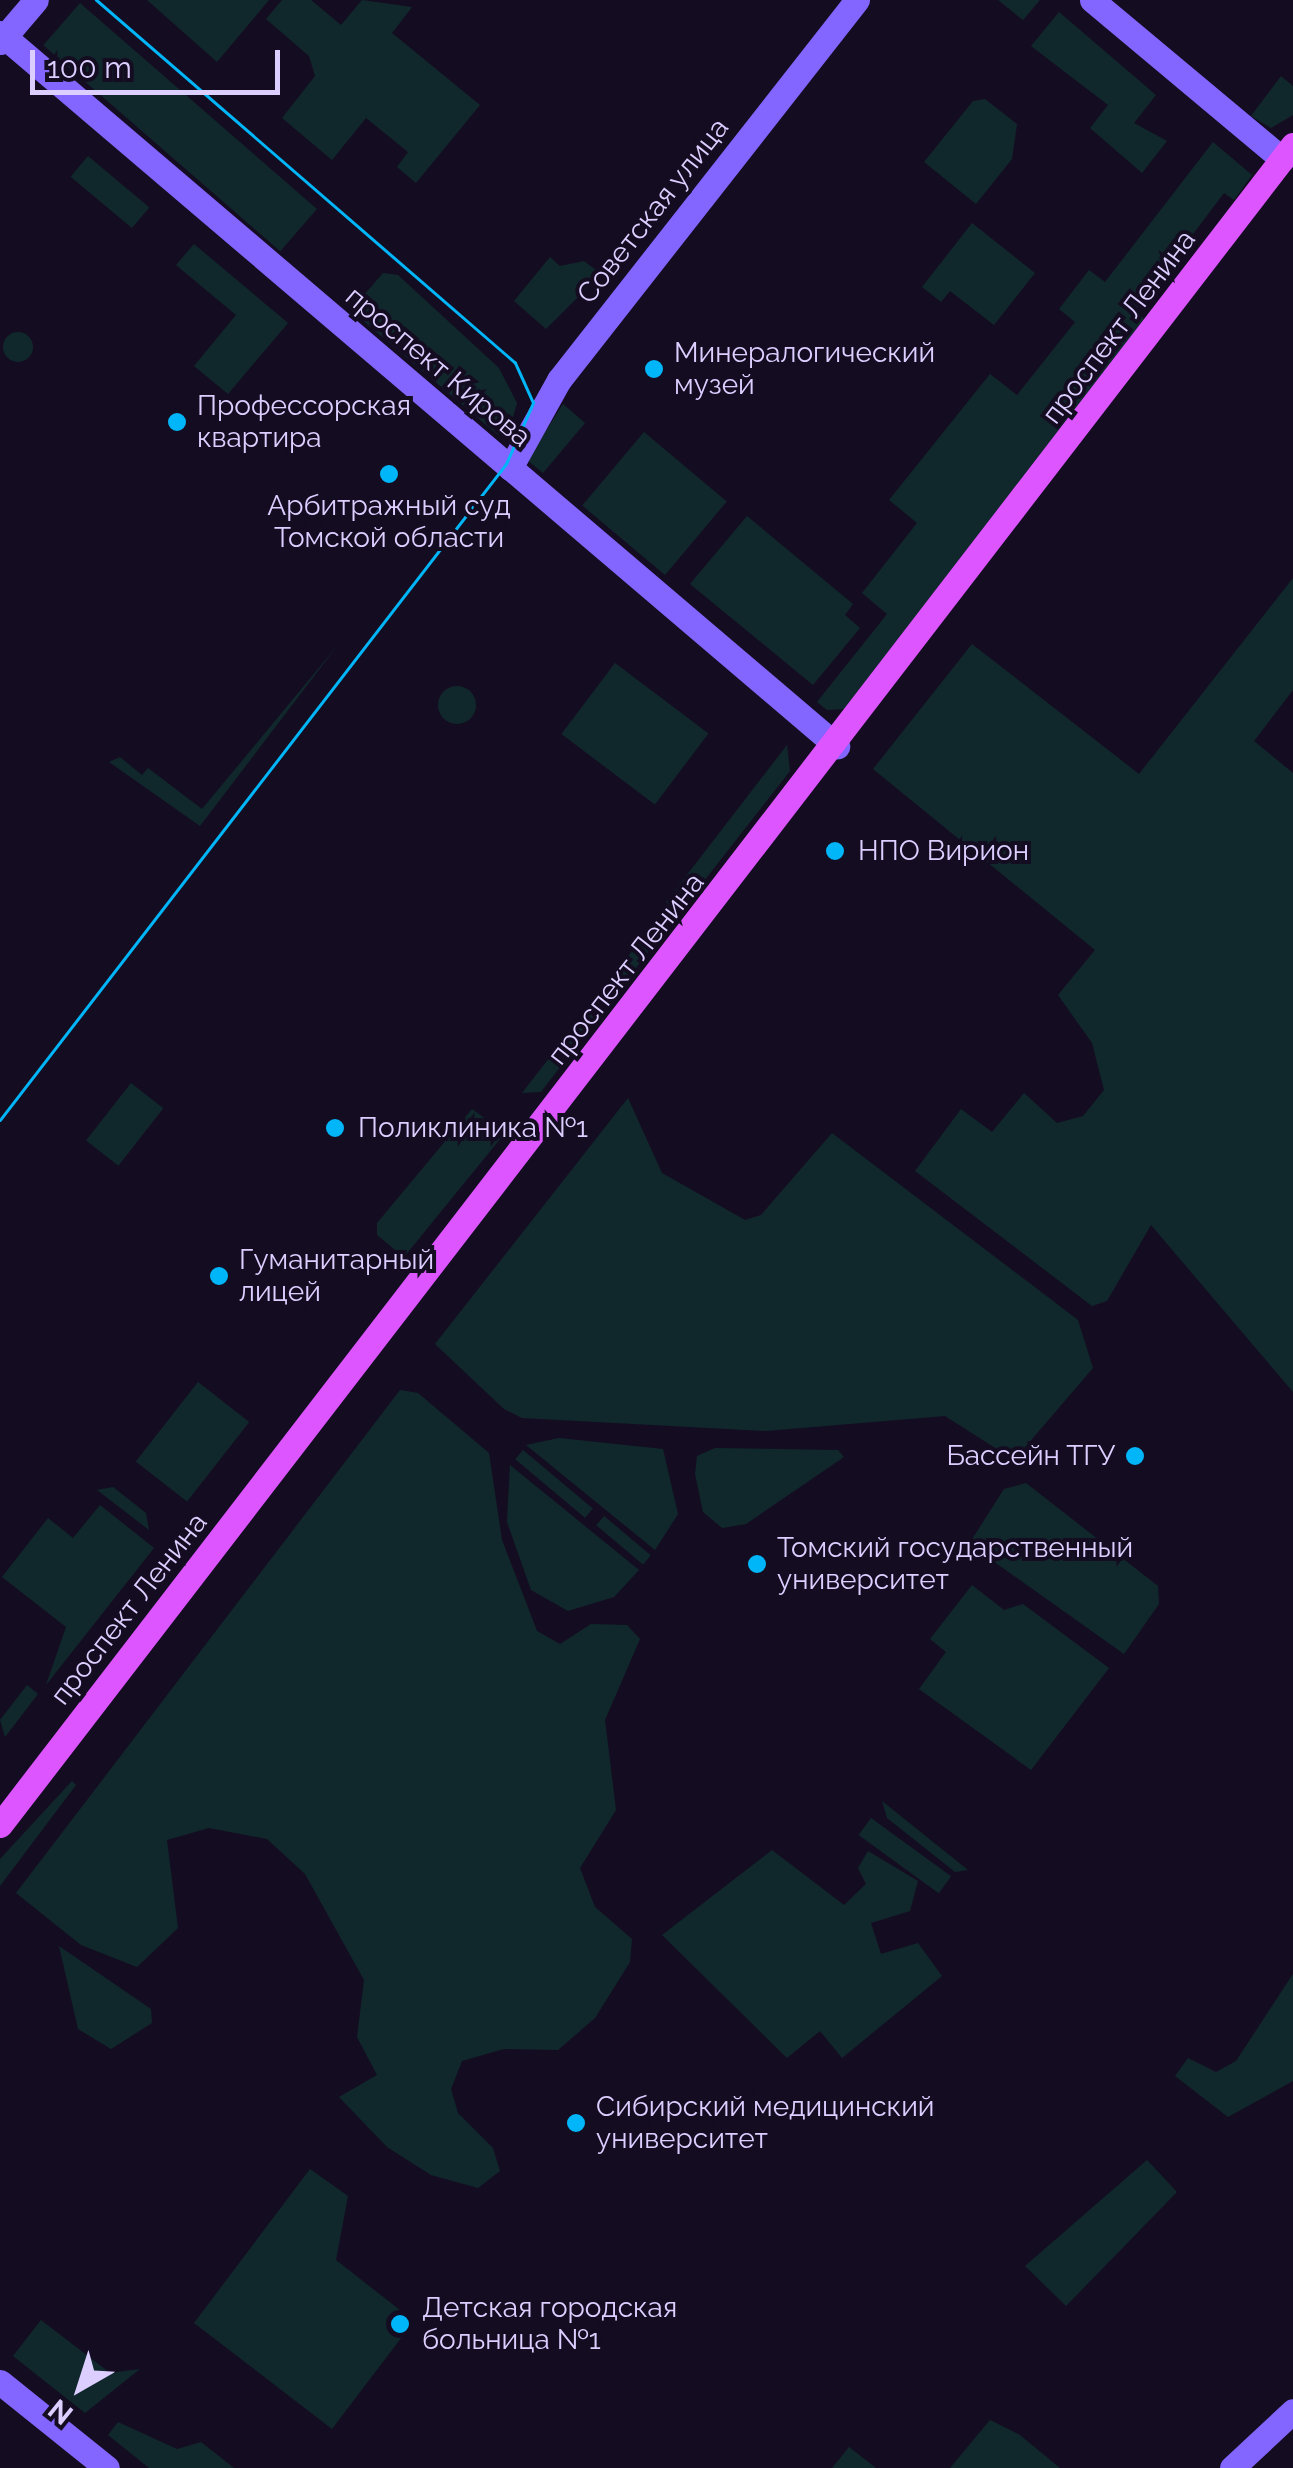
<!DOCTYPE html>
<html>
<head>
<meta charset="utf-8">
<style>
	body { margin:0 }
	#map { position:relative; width:1293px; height:2468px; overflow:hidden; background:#140d22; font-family:Raleway,sans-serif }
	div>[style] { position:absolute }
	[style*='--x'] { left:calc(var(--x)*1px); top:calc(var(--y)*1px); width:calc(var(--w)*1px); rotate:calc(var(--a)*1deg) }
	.green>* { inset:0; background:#10282c; transform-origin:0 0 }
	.round { border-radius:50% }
	.secondary>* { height:25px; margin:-12.5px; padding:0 12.5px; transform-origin:12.5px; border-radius:12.5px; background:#8365ff }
	.primary>* { height:25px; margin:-12.5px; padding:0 12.5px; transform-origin:12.5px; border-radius:12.5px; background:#dc55ff }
	.tram>* { height:2.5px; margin:-1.25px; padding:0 1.25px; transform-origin:1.25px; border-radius:1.25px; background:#00b6f9 }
	.dots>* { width:28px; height:28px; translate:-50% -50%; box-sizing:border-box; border:5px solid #140d22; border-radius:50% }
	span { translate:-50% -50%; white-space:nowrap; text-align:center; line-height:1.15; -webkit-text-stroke:8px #140d22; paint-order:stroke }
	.street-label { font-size:28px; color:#dcceff }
	.poi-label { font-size:28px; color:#dcceff }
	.left { translate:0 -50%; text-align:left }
	.right { translate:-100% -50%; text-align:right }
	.north { position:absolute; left:30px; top:2338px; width:100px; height:100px; -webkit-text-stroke:8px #140d22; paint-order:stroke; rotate:219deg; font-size:28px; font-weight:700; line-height:40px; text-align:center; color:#dcceff }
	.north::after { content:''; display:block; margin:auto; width:35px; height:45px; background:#dcceff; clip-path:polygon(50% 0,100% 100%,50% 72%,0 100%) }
	.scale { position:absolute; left:30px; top:50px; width:250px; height:45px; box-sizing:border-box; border:5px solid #dcceff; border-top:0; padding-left:12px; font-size:30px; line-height:35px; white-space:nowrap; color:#dcceff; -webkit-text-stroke:8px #140d22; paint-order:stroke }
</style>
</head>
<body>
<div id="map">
	<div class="green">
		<i style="clip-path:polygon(147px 0,269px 0,217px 62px)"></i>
		<i style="clip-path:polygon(282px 0,311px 0,341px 25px,362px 0,412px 7px,392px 33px,480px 105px,416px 183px,397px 167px,408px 152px,366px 118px,332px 160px,282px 118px,315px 76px,309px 56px,266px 19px)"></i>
		<i style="clip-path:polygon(998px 0,1040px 0,1023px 20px)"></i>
		<i style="left:80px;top:3px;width:314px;height:56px;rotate:41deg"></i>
		<i style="clip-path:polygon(1059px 12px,1156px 95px,1134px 123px,1167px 141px,1142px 173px,1090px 128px,1108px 105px,1031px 46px)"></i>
		<i style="clip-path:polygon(1281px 76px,1293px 86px,1293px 115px,1271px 128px,1251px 116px)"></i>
		<i style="clip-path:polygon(985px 99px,1017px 124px,1012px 159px,976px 204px,924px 162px,973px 101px)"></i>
		<i style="clip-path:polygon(1213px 142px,1252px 175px,1234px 200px,1224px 193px,1135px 311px,1144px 319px,844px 709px,827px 710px,817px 702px,887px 614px,862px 593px,917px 523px,889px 500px,990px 374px,1017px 395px,1075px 322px,1059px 309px,1089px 270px,1105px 282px)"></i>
		<i style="left:88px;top:156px;width:80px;height:27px;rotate:40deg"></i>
		<i style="clip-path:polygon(972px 223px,1035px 273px,994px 325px,950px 291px,941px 302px,922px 287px)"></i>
		<i style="clip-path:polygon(194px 244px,288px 323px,228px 394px,194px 366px,236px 315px,176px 265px)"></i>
		<i style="clip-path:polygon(550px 257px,560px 266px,584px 261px,601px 274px,546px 329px,514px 301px)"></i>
		<i style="clip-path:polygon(383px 273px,398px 275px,499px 368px,517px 403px,508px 434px,498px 435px,360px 318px,357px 303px)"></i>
		<i class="round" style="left:3px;top:332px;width:30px;height:30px"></i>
		<i style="clip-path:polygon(563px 404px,585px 423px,543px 473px,527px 460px)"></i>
		<i style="left:644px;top:432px;width:108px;height:96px;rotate:40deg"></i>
		<i style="clip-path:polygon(747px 516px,853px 604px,845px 615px,860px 628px,813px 685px,690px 584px)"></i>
		<i style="clip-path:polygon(1293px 578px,1293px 690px,1254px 741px,1293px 773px,1293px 1392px,1151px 1225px,1107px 1301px,1092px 1306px,915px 1171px,961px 1109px,992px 1132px,1024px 1093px,1057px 1123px,1083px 1116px,1104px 1090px,1092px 1043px,1058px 995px,1095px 950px,873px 769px,972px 644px,1139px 774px)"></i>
		<i style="clip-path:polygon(337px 646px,200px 826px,109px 762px,120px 757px,142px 775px,148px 768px,202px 809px)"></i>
		<i style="left:615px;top:663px;width:117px;height:89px;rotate:37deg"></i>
		<i class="round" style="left:438px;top:686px;width:38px;height:38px"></i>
		<i style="clip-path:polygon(787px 745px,790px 771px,679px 913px,666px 902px)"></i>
		<i style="clip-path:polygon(643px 937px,649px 951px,541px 1092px,522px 1093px)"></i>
		<i style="left:131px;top:1083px;width:41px;height:73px;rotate:38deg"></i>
		<i style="clip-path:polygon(628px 1098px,662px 1173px,745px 1220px,761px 1215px,832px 1133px,1078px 1320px,1093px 1368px,1014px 1460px,945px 1416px,766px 1431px,522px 1418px,504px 1409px,435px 1344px)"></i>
		<i style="clip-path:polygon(472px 1109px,505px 1133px,404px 1257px,377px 1235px,377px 1223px)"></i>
		<i style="left:198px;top:1382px;width:65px;height:101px;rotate:38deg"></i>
		<i style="clip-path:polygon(400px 1390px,418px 1393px,489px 1453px,502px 1540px,537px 1631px,560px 1644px,591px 1624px,627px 1625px,640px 1639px,605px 1720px,616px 1810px,580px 1868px,595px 1907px,632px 1939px,630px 1962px,595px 2018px,558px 2050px,504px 2049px,462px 2061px,451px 2089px,458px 2113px,493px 2148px,500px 2171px,478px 2188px,431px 2175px,387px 2147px,339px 2097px,377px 2075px,357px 2037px,364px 1980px,305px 1874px,267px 1839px,209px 1828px,167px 1840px,178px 1928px,137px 1967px,81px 1945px,16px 1893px)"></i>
		<i style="clip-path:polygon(559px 1438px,663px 1449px,678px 1514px,655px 1550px,526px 1445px)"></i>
		<i style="clip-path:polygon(715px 1448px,838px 1450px,844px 1457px,746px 1524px,722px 1528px,703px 1512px,695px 1474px,697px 1456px)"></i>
		<i style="left:523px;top:1450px;width:91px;height:12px;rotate:40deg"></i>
		<i style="clip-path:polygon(510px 1465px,639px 1570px,614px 1597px,568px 1611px,531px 1590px,507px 1522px)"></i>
		<i style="clip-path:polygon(1026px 1483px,1158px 1586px,1159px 1604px,1124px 1654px,969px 1544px,1004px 1489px)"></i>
		<i style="clip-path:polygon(113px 1487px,146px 1513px,149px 1530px,97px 1490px)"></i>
		<i style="clip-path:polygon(100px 1505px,154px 1548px,46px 1685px,66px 1627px,2px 1577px,48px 1518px,73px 1538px)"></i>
		<i style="left:604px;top:1516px;width:61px;height:12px;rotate:40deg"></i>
		<i style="clip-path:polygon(972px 1585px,1004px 1610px,1023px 1604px,1109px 1668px,1031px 1770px,919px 1689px,946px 1652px,930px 1639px)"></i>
		<i style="clip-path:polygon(27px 1685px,38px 1694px,5px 1737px,0 1720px)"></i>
		<i style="clip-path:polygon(72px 1781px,76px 1785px,0 1886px,0 1859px)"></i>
		<i style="clip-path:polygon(882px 1801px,968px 1870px,955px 1872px,887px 1818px)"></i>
		<i style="left:871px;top:1818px;width:99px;height:21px;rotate:36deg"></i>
		<i style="clip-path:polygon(772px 1850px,844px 1905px,866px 1884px,858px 1868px,868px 1851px,918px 1881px,910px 1911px,871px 1923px,881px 1954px,918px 1943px,942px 1976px,842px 2058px,820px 2031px,787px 2058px,662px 1935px)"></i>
		<i style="clip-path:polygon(59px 1946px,151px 2009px,152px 2023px,111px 2049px,78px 2029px)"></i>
		<i style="clip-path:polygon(1293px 1974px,1293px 2081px,1228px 2117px,1175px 2076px,1188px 2058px,1216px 2072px,1236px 2061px)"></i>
		<i style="clip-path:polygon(1147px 2160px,1177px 2192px,1066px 2306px,1025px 2266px)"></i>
		<i style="clip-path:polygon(310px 2169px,348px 2196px,336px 2260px,414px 2321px,332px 2429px,194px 2323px)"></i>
		<i style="clip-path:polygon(41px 2320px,110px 2373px,140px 2369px,85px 2413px,13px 2356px)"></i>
		<i style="clip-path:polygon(990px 2420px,1020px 2435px,1060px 2468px,950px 2468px)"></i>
		<i style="clip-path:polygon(118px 2422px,177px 2449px,201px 2442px,234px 2468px,149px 2468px,108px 2435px)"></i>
		<i style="clip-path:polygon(849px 2447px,876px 2468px,832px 2468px)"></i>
	</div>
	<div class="secondary">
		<i style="--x:1092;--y:0;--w:248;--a:39.9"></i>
		<i style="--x:0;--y:33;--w:1100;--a:40.43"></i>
		<i style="--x:0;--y:42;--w:55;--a:-49.4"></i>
		<i style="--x:510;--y:468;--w:101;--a:-60.9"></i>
		<i style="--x:559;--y:380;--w:483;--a:-51.9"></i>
		<i style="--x:0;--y:2382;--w:137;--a:38.8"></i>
		<i style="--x:1232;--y:2468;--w:83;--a:-43.1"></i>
	</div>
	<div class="primary">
		<i style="--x:0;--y:1825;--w:2120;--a:-52.42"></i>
	</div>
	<div class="tram">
		<i style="--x:0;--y:1120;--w:828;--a:-52.36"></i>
		<i style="--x:506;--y:464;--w:67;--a:-66.1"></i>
		<i style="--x:533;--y:403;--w:44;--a:-114.2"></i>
		<i style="--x:515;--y:363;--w:554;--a:-139.1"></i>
	</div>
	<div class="dots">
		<i style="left:654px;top:369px;background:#00b6f9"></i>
		<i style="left:177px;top:422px;background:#00b6f9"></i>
		<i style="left:389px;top:474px;background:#00b6f9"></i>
		<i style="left:835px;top:851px;background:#00b6f9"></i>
		<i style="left:335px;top:1128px;background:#00b6f9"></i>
		<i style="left:219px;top:1276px;background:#00b6f9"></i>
		<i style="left:1135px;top:1456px;background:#00b6f9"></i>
		<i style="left:757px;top:1564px;background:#00b6f9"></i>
		<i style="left:576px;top:2123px;background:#00b6f9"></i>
		<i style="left:400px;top:2324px;background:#00b6f9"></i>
	</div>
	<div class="street-label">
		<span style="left:653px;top:211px;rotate:-52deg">Советская улица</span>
		<span style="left:1119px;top:327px;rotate:-53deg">проспект Ленина</span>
		<span style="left:438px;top:367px;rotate:40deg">проспект Кирова</span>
		<span style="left:626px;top:969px;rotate:-52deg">проспект Ленина</span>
		<span style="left:129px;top:1609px;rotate:-52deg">проспект Ленина</span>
	</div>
	<div class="poi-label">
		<span class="left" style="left:674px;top:369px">Минералогический<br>музей</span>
		<span class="left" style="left:197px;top:422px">Профессорская<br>квартира</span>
		<span style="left:389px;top:522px">Арбитражный суд<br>Томской области</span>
		<span class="left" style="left:858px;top:851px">НПО Вирион</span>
		<span class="left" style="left:358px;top:1128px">Поликлиника №1</span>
		<span class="left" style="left:239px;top:1276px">Гуманитарный<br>лицей</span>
		<span class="right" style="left:1115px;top:1456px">Бассейн ТГУ</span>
		<span class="left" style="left:777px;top:1564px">Томский государственный<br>университет</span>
		<span class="left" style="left:596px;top:2123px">Сибирский медицинский<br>университет</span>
		<span class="left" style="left:422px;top:2324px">Детская городская<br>больница №1</span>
	</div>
	<div class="north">N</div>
	<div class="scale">100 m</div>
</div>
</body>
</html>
